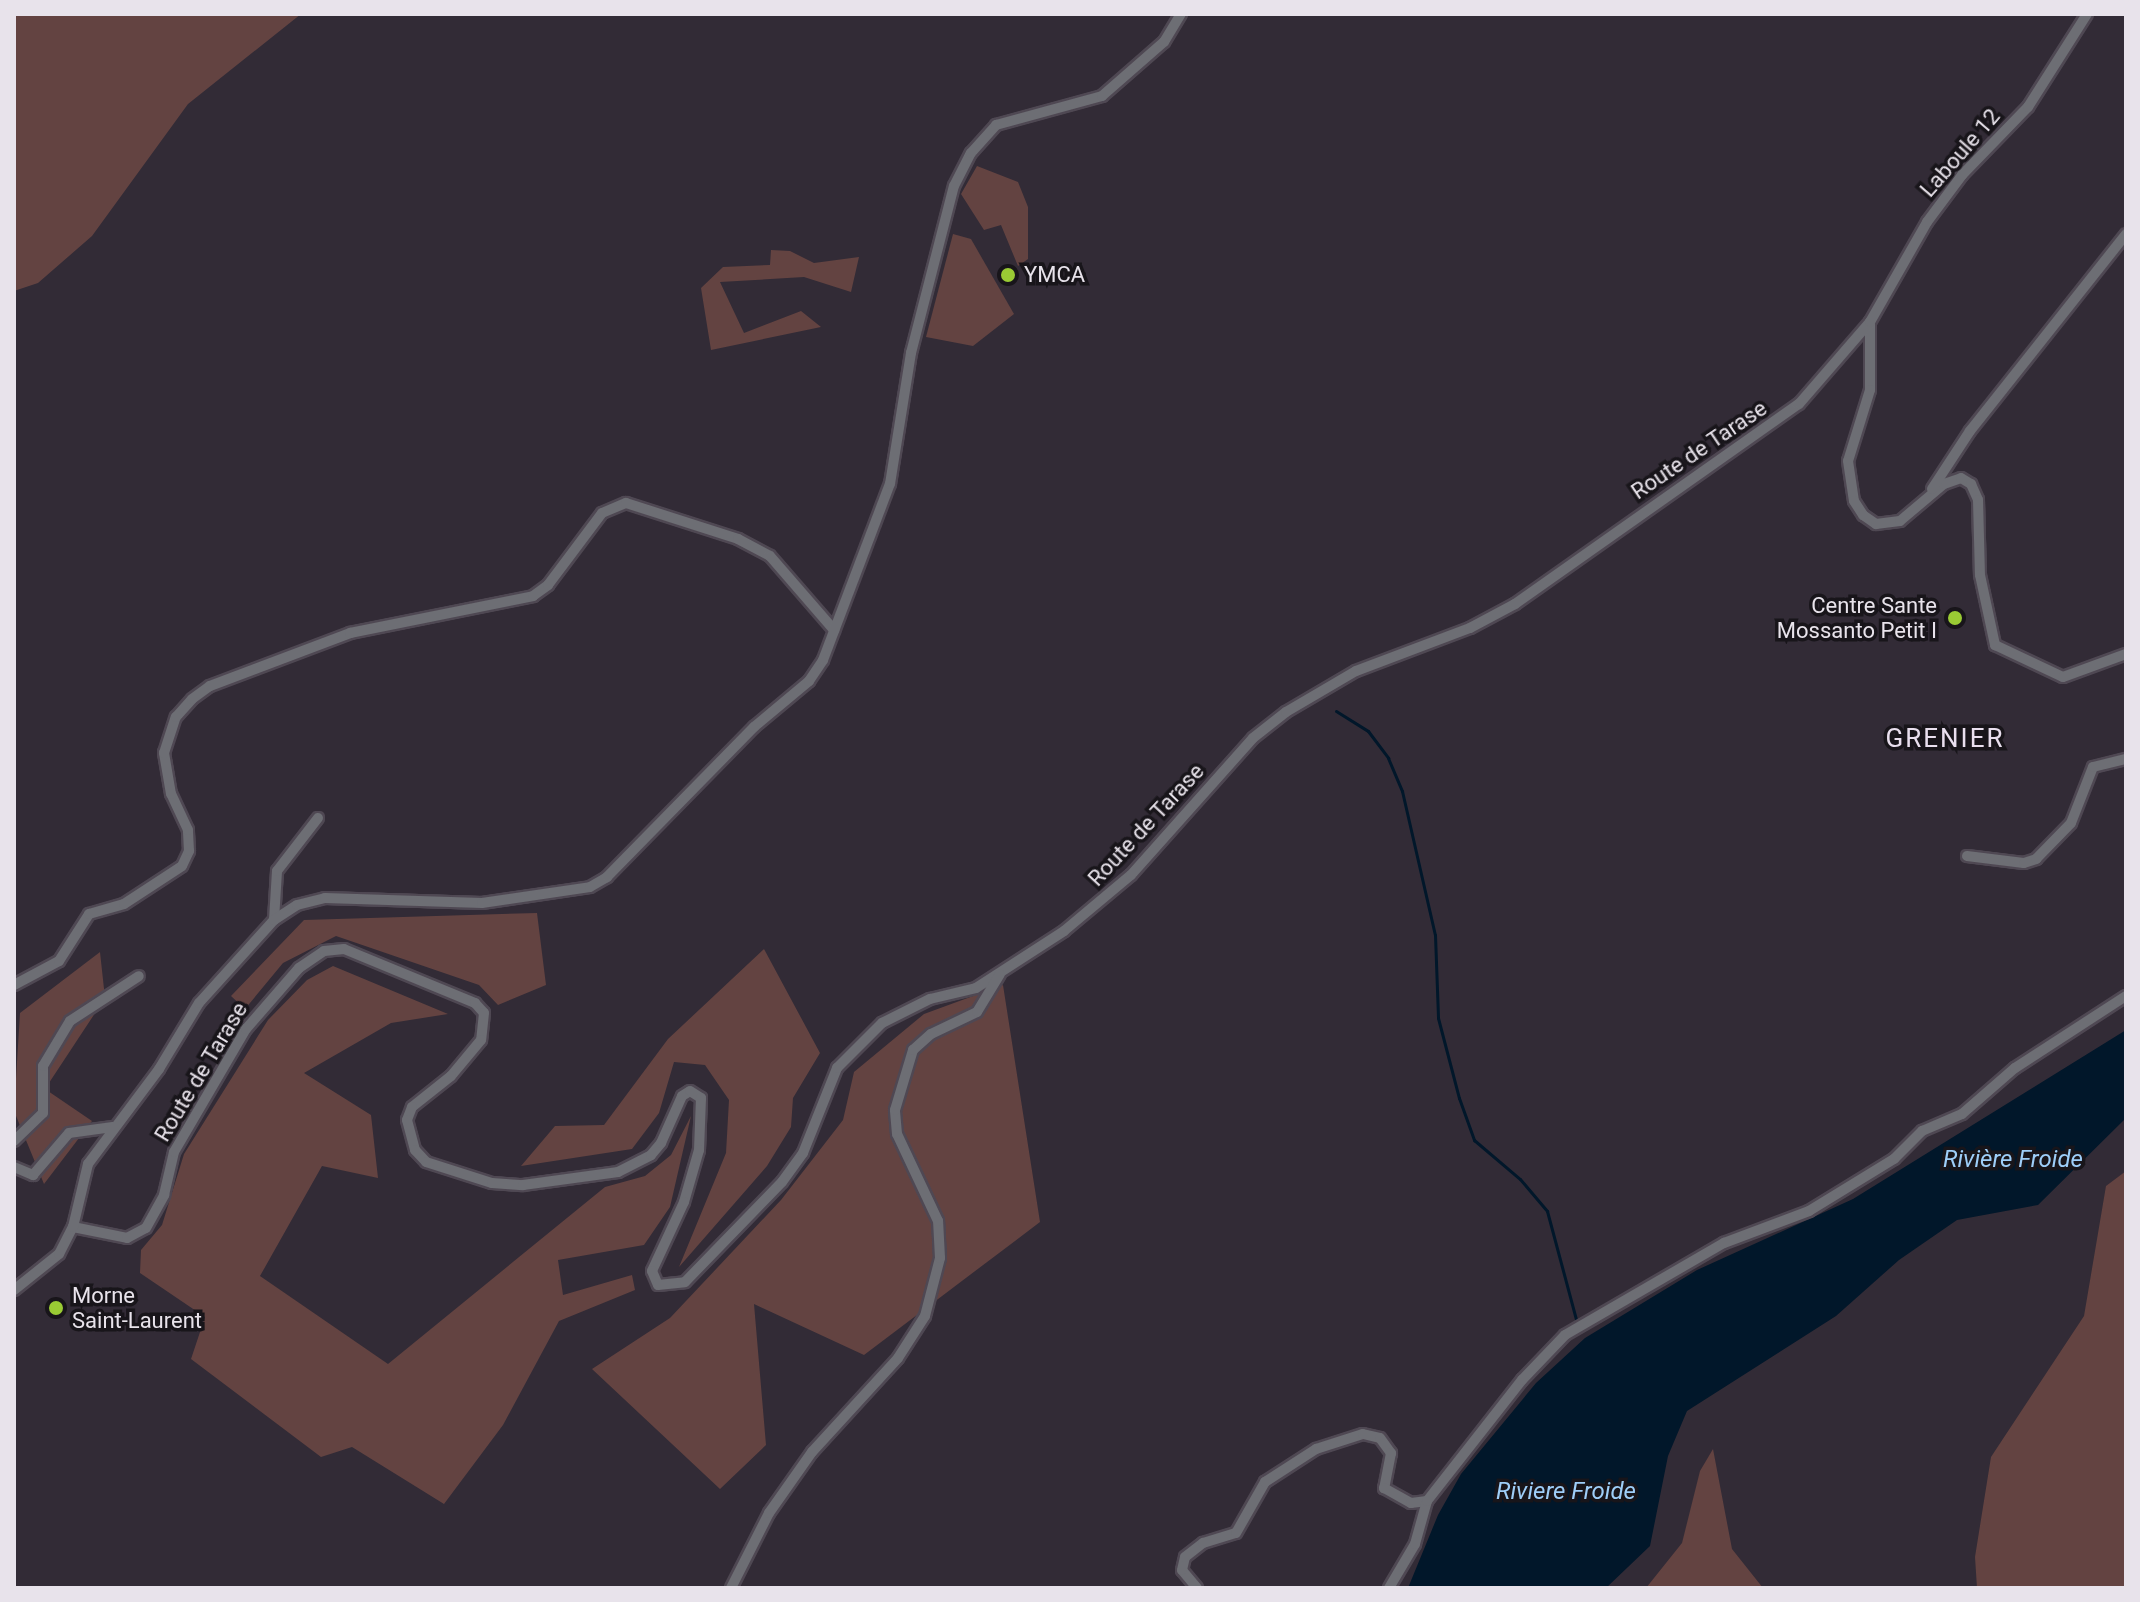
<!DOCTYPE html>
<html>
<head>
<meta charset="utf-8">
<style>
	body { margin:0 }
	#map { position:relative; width:2140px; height:1602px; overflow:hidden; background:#322b36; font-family:Roboto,sans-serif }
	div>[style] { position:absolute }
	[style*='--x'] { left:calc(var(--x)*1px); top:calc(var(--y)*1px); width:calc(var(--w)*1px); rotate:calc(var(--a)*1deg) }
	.green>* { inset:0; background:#634341 }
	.water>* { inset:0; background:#01172a }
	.stream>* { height:3px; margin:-1.5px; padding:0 1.5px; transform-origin:1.5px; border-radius:1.5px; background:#01172a }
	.roads { filter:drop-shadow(2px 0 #4f4853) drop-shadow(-2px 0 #4f4853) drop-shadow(0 2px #4f4853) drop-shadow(0 -2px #4f4853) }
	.street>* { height:10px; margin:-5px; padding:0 5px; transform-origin:5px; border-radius:5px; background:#6d6e74 }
	.dots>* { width:22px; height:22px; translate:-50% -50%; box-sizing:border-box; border:4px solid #18151a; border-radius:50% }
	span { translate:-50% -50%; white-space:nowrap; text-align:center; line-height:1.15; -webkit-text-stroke:7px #18151a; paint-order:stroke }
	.street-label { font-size:22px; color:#e8e3eb }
	.poi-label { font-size:22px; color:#e8e3eb }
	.left { translate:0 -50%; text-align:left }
	.right { translate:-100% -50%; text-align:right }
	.water-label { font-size:24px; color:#9ecef8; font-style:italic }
	.quarter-label { font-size:26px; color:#e9dfee; letter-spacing:2px }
	.frame { position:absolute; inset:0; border:16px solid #e8e3eb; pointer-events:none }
</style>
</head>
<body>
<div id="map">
	<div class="green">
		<i style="clip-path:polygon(14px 14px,301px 14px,188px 104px,92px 236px,38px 283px,14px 291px)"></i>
		<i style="clip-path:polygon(977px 166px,1018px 182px,1028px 207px,1028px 259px,1018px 266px,1001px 225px,984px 230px,961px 194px)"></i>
		<i style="clip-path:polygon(953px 234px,971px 239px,1014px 314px,973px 346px,926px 337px)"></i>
		<i style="clip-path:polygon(771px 250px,790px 251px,814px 263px,859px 257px,851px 292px,804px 277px,720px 282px,744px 333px,801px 311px,821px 327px,711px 350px,701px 288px,723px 267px,770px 265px)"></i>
		<i style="clip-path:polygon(537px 913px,546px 985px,498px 1005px,479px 985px,336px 936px,283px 963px,245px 1009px,231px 996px,304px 920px)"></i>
		<i style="clip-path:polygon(764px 949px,820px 1053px,793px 1098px,791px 1127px,767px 1166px,679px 1267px,726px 1153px,729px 1100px,705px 1065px,674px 1062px,659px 1113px,632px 1149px,521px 1166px,555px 1126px,604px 1125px,668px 1039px)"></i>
		<i style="clip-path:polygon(100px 952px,105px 998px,45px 1089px,92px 1121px,44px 1184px,14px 1111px,20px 1013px)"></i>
		<i style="clip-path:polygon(333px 966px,448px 1014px,391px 1023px,304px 1073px,371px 1115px,378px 1178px,322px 1166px,260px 1276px,388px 1364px,605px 1187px,645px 1176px,671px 1155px,691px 1116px,670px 1207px,644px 1245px,558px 1260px,563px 1295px,632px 1275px,635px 1290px,559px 1321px,503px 1425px,444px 1504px,352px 1447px,321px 1457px,191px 1359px,205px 1317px,140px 1273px,141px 1250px,162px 1225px,184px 1154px,268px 1020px,307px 980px)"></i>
		<i style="clip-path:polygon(1003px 985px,1040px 1222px,864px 1355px,754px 1304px,766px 1445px,720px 1489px,592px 1369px,670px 1318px,781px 1200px,843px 1120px,854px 1072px,924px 1014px)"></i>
		<i style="clip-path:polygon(2126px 1171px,2126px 1588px,1977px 1588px,1975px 1557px,1991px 1457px,2084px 1316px,2106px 1186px)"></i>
		<i style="clip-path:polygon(1713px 1449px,1732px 1549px,1763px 1588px,1646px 1588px,1682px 1543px,1700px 1471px)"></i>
	</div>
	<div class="water">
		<i style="clip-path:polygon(2126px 1030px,2126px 1118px,2038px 1205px,1957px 1220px,1899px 1260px,1836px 1316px,1687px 1411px,1668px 1456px,1650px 1546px,1606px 1588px,1408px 1588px,1438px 1515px,1461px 1474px,1536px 1383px,1585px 1338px,1697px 1270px,1853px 1199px)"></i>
	</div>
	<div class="stream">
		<i style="--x:1336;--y:711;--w:38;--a:32"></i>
		<i style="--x:1368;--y:731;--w:34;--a:53"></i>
		<i style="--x:1388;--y:758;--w:36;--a:67"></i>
		<i style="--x:1402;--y:791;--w:148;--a:77.1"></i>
		<i style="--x:1435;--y:935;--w:83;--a:87.9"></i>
		<i style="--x:1438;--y:1018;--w:83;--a:75.3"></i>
		<i style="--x:1459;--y:1098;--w:45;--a:70.3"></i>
		<i style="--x:1474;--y:1140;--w:60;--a:40.3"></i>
		<i style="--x:1520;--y:1179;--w:42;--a:49.8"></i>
		<i style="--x:1547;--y:1211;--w:116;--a:75"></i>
	</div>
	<div class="roads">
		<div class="street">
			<i style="--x:1870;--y:322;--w:68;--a:90"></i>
			<i style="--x:1870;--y:390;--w:74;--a:107.2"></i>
			<i style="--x:1848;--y:461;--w:40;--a:81.5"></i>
			<i style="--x:1854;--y:501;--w:17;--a:57"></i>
			<i style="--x:1863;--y:515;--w:16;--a:35"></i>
			<i style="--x:1876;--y:524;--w:24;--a:-7"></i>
			<i style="--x:1900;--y:521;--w:57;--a:-40.1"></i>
			<i style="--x:1944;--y:484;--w:18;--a:-19"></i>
			<i style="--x:1961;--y:478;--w:12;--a:31"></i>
			<i style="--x:1971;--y:484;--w:17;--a:66"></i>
			<i style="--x:1978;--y:500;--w:75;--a:88.5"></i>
			<i style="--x:1980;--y:575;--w:72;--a:77.9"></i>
			<i style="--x:1995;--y:645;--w:75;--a:25.2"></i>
			<i style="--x:2063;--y:677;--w:67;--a:-20.1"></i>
			<i style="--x:1932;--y:489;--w:69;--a:-56.8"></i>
			<i style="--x:1970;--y:431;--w:251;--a:-51.6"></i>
			<i style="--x:1967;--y:856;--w:57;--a:7"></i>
			<i style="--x:2024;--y:863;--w:13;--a:-18"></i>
			<i style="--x:2036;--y:859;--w:50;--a:-45.8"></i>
			<i style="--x:2071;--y:823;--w:60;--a:-68.6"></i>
			<i style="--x:2093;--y:767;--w:34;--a:-14"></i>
			<i style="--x:274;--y:920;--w:49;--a:-86.5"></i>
			<i style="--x:277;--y:871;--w:67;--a:-52.3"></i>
			<i style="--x:14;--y:985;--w:51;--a:-28.1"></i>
			<i style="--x:59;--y:961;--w:56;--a:-57.4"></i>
			<i style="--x:89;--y:914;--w:36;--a:-16"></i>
			<i style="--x:124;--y:904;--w:69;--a:-33.2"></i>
			<i style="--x:182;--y:866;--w:17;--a:-65"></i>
			<i style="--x:189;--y:851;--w:21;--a:-93"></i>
			<i style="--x:188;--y:830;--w:40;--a:-115"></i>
			<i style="--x:171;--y:794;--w:42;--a:-99.7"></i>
			<i style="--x:164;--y:753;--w:38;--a:-72"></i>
			<i style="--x:176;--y:717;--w:24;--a:-48"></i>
			<i style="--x:192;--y:699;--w:22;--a:-36"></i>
			<i style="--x:210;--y:686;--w:150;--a:-20.7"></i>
			<i style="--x:350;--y:633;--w:187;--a:-11.4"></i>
			<i style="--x:533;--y:596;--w:19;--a:-36"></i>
			<i style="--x:548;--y:585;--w:90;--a:-53.1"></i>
			<i style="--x:602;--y:513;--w:26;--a:-23"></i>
			<i style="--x:626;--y:503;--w:118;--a:17.8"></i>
			<i style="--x:738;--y:539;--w:36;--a:28"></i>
			<i style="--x:770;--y:556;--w:98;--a:49.1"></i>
			<i style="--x:14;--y:1141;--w:40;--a:-44"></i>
			<i style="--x:43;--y:1113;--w:47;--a:-90"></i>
			<i style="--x:43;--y:1066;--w:52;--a:-59"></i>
			<i style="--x:70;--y:1021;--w:82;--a:-33.1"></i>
			<i style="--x:14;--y:1167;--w:21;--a:23"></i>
			<i style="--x:33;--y:1175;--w:55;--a:-49.4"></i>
			<i style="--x:69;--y:1133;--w:44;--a:-7.8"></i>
			<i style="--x:73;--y:1227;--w:55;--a:11.5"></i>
			<i style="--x:127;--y:1238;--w:21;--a:-28"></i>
			<i style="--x:146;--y:1228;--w:38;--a:-61"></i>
			<i style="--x:164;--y:1195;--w:44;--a:-76.9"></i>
			<i style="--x:174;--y:1152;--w:143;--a:-59.7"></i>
			<i style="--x:246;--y:1029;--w:81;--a:-49"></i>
			<i style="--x:299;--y:968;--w:30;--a:-34"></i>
			<i style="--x:324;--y:951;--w:20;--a:-6"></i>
			<i style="--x:344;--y:949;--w:142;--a:22.4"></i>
			<i style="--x:475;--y:1003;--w:13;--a:48"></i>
			<i style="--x:484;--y:1013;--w:27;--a:96"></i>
			<i style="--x:481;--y:1040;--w:47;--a:129.8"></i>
			<i style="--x:451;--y:1076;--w:50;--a:141.5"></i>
			<i style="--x:412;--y:1107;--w:14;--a:111"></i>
			<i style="--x:407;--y:1120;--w:31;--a:75"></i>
			<i style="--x:415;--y:1150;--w:16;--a:47"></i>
			<i style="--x:426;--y:1162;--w:69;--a:17.7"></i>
			<i style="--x:492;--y:1183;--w:31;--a:4"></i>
			<i style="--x:523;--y:1185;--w:96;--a:-7.8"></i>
			<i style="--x:618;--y:1172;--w:37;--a:-27"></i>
			<i style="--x:651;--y:1155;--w:16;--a:-50"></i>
			<i style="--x:661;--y:1143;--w:51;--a:-65.9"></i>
			<i style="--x:682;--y:1096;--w:9;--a:-32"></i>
			<i style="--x:690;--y:1091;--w:13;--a:32"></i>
			<i style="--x:701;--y:1098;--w:52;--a:92.2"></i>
			<i style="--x:699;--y:1150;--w:54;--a:106.1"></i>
			<i style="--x:684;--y:1202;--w:76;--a:114.9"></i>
			<i style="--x:652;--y:1271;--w:15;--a:67"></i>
			<i style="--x:658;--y:1285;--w:27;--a:-6"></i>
			<i style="--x:685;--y:1282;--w:139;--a:-45.9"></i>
			<i style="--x:782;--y:1182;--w:36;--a:-54"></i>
			<i style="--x:803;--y:1153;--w:92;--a:-68.2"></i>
			<i style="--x:837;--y:1068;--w:64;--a:-45"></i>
			<i style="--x:882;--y:1023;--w:54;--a:-26.6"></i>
			<i style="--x:930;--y:999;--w:47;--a:-13.4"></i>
			<i style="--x:976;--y:988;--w:105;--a:-32.9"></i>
			<i style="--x:1064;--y:931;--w:87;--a:-39.9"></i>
			<i style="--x:1131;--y:875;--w:183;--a:-48.3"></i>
			<i style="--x:1253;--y:738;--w:42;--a:-38.2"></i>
			<i style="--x:1286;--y:712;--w:81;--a:-30.4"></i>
			<i style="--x:1356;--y:671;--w:122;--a:-20.7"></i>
			<i style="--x:1470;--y:628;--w:51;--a:-28.1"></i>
			<i style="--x:1515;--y:604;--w:347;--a:-35.2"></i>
			<i style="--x:1799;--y:404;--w:108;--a:-49.1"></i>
			<i style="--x:1870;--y:322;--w:115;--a:-60.3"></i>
			<i style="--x:1927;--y:222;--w:59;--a:-53.3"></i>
			<i style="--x:1962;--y:175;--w:95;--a:-45.9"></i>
			<i style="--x:2028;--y:107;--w:110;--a:-57.6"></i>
			<i style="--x:14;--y:1290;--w:58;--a:-38.7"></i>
			<i style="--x:59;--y:1254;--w:30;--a:-63"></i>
			<i style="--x:73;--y:1227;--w:65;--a:-76.6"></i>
			<i style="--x:88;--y:1164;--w:119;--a:-53.2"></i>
			<i style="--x:159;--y:1069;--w:77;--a:-58.8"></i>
			<i style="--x:199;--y:1003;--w:112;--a:-47.9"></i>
			<i style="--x:274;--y:920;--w:27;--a:-33"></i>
			<i style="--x:297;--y:905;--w:29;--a:-14"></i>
			<i style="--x:325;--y:898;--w:157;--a:1.8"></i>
			<i style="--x:482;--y:903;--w:109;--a:-8.4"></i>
			<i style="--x:590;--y:887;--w:20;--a:-30"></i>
			<i style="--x:607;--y:877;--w:210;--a:-45.6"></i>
			<i style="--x:754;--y:727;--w:72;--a:-39.9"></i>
			<i style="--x:809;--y:681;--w:25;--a:-56"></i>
			<i style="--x:823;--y:660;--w:188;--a:-69.2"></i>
			<i style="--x:890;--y:484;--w:133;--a:-80.9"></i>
			<i style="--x:911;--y:353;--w:172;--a:-75.6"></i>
			<i style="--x:954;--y:186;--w:37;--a:-63"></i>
			<i style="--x:971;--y:153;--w:38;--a:-48"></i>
			<i style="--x:996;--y:125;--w:110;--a:-15.3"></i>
			<i style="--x:1102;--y:96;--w:82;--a:-41.1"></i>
			<i style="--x:1164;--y:42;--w:33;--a:-59"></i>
			<i style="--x:731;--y:1588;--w:84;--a:-63.1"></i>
			<i style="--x:769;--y:1513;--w:75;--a:-54.8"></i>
			<i style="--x:812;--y:1452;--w:127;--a:-47.5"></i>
			<i style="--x:898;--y:1358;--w:50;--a:-57.3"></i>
			<i style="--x:925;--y:1316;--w:60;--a:-75.5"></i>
			<i style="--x:940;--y:1258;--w:37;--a:-93"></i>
			<i style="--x:938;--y:1221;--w:96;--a:-115.2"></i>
			<i style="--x:897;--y:1134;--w:24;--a:-95"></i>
			<i style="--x:895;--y:1110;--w:63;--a:-73.3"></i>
			<i style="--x:913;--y:1050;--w:24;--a:-42"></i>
			<i style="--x:931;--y:1034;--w:51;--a:-25.6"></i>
			<i style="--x:977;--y:1012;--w:44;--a:-58.8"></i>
			<i style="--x:1197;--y:1588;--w:23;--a:-130"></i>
			<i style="--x:1182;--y:1570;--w:13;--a:-77"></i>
			<i style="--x:1185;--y:1557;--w:23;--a:-38"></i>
			<i style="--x:1203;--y:1543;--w:34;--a:-17"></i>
			<i style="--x:1236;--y:1533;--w:59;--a:-60.4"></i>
			<i style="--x:1265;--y:1482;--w:61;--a:-32.9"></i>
			<i style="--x:1316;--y:1449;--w:49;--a:-17.7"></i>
			<i style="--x:1363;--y:1434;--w:17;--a:13"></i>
			<i style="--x:1380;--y:1438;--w:19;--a:54"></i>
			<i style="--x:1391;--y:1453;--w:36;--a:101"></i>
			<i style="--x:1384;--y:1488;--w:31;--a:29"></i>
			<i style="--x:1411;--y:1503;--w:16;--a:-7"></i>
			<i style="--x:1389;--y:1588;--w:51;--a:-59.4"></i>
			<i style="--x:1415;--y:1544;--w:45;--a:-74.4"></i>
			<i style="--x:1427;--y:1501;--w:154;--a:-51.9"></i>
			<i style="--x:1522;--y:1380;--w:62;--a:-46.3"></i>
			<i style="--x:1565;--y:1335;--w:184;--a:-30.1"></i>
			<i style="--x:1724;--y:1243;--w:91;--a:-20.6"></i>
			<i style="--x:1809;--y:1211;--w:100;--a:-31.5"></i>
			<i style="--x:1894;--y:1159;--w:40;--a:-45"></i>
			<i style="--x:1922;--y:1131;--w:43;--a:-23"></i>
			<i style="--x:1962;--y:1114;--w:70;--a:-41"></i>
			<i style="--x:2015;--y:1068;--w:132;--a:-33"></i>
		</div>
	</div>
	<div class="dots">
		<i style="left:1008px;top:275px;background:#9acb34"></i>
		<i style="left:1955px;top:618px;background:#9acb34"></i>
		<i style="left:56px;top:1308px;background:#9acb34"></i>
	</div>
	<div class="street-label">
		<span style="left:1960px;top:153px;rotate:-49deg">Laboule 12</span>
		<span style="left:1699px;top:450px;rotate:-34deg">Route de Tarase</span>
		<span style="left:1146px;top:825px;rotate:-47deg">Route de Tarase</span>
		<span style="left:201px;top:1072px;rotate:-59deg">Route de Tarase</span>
	</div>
	<div class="poi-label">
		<span class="left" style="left:1024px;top:275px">YMCA</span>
		<span class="right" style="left:1937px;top:618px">Centre Sante<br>Mossanto Petit I</span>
		<span class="left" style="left:72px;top:1308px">Morne<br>Saint-Laurent</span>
	</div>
	<div class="water-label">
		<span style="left:2013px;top:1160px">Rivière Froide</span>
		<span style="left:1566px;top:1492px">Riviere Froide</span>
	</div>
	<div class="quarter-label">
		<span style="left:1945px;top:739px">GRENIER</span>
	</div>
	<div class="frame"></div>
</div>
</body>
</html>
